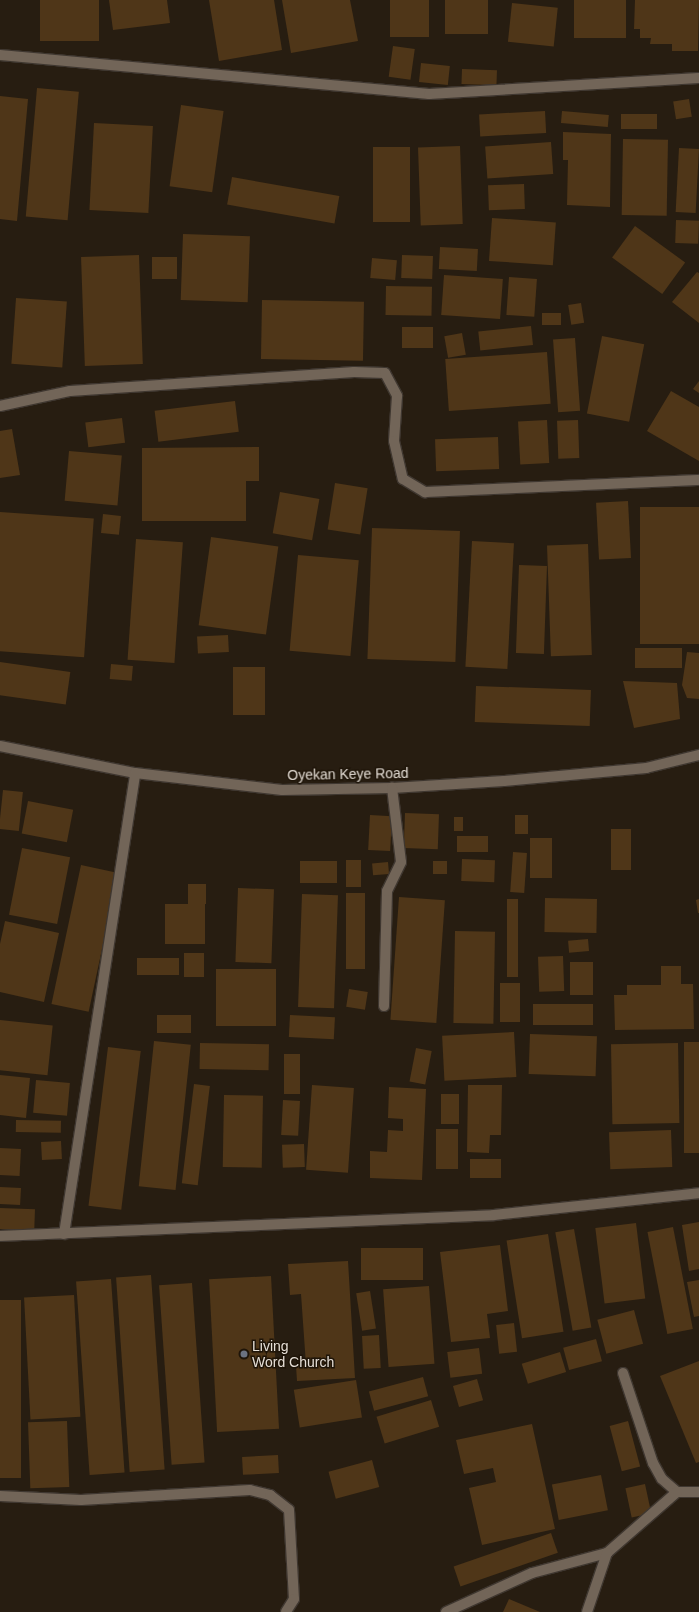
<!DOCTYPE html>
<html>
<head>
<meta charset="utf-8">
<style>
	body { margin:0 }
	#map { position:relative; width:699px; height:1612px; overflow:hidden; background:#271d11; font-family:Arial,sans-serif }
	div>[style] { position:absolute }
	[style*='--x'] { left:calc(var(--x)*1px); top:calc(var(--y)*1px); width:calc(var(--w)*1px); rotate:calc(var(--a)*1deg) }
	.building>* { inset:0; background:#4f3618; transform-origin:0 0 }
	.roads { filter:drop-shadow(1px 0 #3f3730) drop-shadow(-1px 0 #3f3730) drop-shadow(0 1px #3f3730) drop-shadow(0 -1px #3f3730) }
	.minor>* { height:10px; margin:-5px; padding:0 5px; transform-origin:5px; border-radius:5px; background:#726558 }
	.dots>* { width:11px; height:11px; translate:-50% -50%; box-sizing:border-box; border:2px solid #1e1408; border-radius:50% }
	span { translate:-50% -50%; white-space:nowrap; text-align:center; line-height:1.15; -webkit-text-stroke:3px #1e1408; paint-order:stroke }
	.street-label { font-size:14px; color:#e6dfd7 }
	.poi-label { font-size:14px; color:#e6dfd7 }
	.left { translate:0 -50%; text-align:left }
</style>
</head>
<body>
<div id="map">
	<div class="building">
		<i style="left:40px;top:0;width:59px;height:41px"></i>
		<i style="clip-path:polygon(109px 0,167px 0,170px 23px,113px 30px)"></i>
		<i style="clip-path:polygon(209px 0,274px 0,282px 50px,219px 61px)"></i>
		<i style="clip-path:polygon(282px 0,350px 0,358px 41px,291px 53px)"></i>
		<i style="left:390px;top:0;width:39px;height:37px"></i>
		<i style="left:445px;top:0;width:43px;height:34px"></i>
		<i style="left:574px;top:0;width:52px;height:38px"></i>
		<i style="clip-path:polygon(635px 0,699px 0,698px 51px,672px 51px,672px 44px,650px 44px,651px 38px,640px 38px,640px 29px,634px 29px)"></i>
		<i style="left:512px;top:3px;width:46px;height:39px;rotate:6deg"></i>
		<i style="left:393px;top:46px;width:22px;height:31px;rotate:8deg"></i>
		<i style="left:421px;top:63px;width:29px;height:19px;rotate:6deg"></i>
		<i style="left:462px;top:69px;width:35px;height:15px;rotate:2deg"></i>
		<i style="left:37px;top:88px;width:42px;height:129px;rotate:5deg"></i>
		<i style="clip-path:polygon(0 96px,28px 99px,17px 221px,0 219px)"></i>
		<i style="left:689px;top:99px;width:18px;height:16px;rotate:81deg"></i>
		<i style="left:181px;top:105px;width:43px;height:82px;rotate:8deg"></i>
		<i style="left:545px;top:111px;width:22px;height:66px;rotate:87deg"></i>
		<i style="left:562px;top:111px;width:47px;height:12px;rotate:5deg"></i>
		<i style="left:621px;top:114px;width:36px;height:15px"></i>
		<i style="left:94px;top:123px;width:59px;height:87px;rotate:3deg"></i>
		<i style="clip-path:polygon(563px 132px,611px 134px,610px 207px,567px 205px,568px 160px,563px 160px)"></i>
		<i style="left:623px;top:139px;width:45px;height:76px;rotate:1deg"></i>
		<i style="left:551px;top:142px;width:32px;height:66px;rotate:86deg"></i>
		<i style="left:460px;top:146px;width:78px;height:42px;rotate:88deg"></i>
		<i style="left:373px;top:147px;width:37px;height:75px"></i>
		<i style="left:679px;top:148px;width:20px;height:64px;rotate:3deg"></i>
		<i style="left:232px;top:177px;width:109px;height:28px;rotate:10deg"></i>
		<i style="left:524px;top:184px;width:25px;height:36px;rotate:88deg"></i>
		<i style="left:492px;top:218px;width:64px;height:43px;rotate:4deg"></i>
		<i style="left:676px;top:220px;width:23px;height:23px;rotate:2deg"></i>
		<i style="left:635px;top:226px;width:62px;height:39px;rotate:36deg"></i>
		<i style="left:183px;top:234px;width:67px;height:66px;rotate:2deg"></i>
		<i style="left:440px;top:247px;width:38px;height:22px;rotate:3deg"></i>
		<i style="left:139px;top:255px;width:109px;height:58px;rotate:88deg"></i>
		<i style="left:402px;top:255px;width:31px;height:23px;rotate:2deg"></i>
		<i style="left:152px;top:257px;width:25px;height:22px"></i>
		<i style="left:372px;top:258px;width:25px;height:20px;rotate:5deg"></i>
		<i style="clip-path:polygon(697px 272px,699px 273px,699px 323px,672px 302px)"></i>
		<i style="left:444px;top:275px;width:59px;height:40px;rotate:4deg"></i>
		<i style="left:509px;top:277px;width:28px;height:38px;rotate:4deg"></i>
		<i style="left:386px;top:286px;width:46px;height:29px;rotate:1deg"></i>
		<i style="left:16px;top:298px;width:51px;height:66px;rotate:4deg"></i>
		<i style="left:262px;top:300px;width:102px;height:59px;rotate:1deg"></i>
		<i style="left:581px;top:303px;width:20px;height:13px;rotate:81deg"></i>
		<i style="left:561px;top:313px;width:12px;height:19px;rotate:90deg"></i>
		<i style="left:531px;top:326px;width:19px;height:53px;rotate:84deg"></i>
		<i style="left:402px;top:327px;width:31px;height:21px"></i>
		<i style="left:462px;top:333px;width:22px;height:18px;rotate:80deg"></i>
		<i style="left:602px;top:336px;width:43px;height:79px;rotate:11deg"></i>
		<i style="left:575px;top:338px;width:73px;height:22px;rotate:86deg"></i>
		<i style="left:547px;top:352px;width:52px;height:102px;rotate:86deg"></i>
		<i style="clip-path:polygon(699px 381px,699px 393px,693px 389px)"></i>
		<i style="clip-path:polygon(671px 391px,699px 407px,699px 461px,647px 431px)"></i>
		<i style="left:235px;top:401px;width:31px;height:81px;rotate:83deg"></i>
		<i style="left:122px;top:418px;width:25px;height:37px;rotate:83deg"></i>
		<i style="left:547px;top:420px;width:43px;height:29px;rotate:87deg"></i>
		<i style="left:578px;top:420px;width:38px;height:21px;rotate:88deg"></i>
		<i style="clip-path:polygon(12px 429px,20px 475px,0 478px,0 431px)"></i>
		<i style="left:498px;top:437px;width:32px;height:63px;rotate:88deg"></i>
		<i style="clip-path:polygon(259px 447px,259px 481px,246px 481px,246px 521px,142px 521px,142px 448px)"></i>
		<i style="left:69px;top:451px;width:53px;height:50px;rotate:5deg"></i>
		<i style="left:335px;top:483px;width:33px;height:47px;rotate:9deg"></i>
		<i style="left:280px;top:492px;width:40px;height:42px;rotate:10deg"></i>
		<i style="left:628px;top:501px;width:57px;height:32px;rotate:87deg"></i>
		<i style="left:640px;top:507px;width:59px;height:137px"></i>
		<i style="left:0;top:512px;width:94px;height:139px;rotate:4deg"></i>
		<i style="left:103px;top:514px;width:18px;height:19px;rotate:6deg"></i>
		<i style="left:372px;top:528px;width:88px;height:131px;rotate:2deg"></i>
		<i style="left:211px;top:537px;width:68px;height:89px;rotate:8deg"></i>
		<i style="left:136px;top:539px;width:47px;height:121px;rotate:4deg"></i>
		<i style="left:472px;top:541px;width:42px;height:126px;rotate:3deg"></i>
		<i style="left:588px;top:544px;width:111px;height:41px;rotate:88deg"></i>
		<i style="left:298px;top:555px;width:61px;height:96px;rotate:5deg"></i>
		<i style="left:519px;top:565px;width:28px;height:88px;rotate:2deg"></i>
		<i style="left:228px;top:635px;width:17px;height:31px;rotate:87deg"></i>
		<i style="left:635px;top:648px;width:47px;height:20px"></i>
		<i style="clip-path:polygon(687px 652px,699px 653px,699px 699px,687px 698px,682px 685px)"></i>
		<i style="left:0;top:662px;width:71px;height:33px;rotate:8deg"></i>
		<i style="left:111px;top:664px;width:22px;height:15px;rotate:5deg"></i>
		<i style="left:233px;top:667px;width:32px;height:48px"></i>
		<i style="clip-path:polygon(623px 681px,677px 683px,680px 719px,634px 728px)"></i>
		<i style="left:476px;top:686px;width:115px;height:36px;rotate:2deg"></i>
		<i style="left:3px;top:790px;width:20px;height:39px;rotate:6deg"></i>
		<i style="left:28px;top:801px;width:46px;height:33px;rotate:11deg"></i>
		<i style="left:405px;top:813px;width:34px;height:35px;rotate:2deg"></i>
		<i style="left:370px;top:815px;width:22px;height:35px;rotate:3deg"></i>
		<i style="left:515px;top:815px;width:13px;height:19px"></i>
		<i style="left:454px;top:817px;width:9px;height:14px"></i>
		<i style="left:611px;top:829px;width:20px;height:41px"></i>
		<i style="left:457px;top:836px;width:31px;height:16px"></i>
		<i style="left:530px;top:838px;width:22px;height:40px"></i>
		<i style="left:22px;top:848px;width:49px;height:68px;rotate:11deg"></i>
		<i style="left:513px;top:852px;width:14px;height:40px;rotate:4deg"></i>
		<i style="left:462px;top:859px;width:33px;height:22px;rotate:2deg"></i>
		<i style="left:346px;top:860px;width:15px;height:27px"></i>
		<i style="left:300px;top:861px;width:37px;height:22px"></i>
		<i style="left:433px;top:861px;width:14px;height:13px"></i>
		<i style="left:388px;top:862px;width:12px;height:16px;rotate:85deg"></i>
		<i style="left:81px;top:865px;width:38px;height:142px;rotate:12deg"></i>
		<i style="clip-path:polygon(188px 884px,206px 884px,206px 904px,190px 904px,205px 904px,205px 944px,165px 944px,165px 904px,188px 904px)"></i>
		<i style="left:238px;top:888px;width:36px;height:74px;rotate:2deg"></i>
		<i style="left:346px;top:893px;width:19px;height:76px"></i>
		<i style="left:302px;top:894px;width:36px;height:113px;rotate:2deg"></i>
		<i style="left:399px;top:897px;width:46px;height:123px;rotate:4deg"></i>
		<i style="left:545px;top:898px;width:52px;height:34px;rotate:1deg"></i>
		<i style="left:507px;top:899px;width:11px;height:78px"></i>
		<i style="clip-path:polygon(699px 899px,699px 913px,698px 913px,696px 900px)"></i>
		<i style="clip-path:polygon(5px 921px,59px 933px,44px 1002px,0 992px,0 944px)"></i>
		<i style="left:455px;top:931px;width:40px;height:92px;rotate:1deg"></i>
		<i style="left:588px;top:939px;width:12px;height:20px;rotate:85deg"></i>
		<i style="left:184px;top:953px;width:20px;height:24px"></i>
		<i style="left:563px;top:956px;width:35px;height:25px;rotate:88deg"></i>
		<i style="left:137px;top:958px;width:42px;height:17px"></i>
		<i style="left:570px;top:962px;width:23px;height:33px"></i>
		<i style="clip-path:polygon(661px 966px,681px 966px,681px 984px,693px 984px,694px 1029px,615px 1030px,614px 995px,627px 995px,627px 985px,661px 985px)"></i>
		<i style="left:216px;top:969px;width:60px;height:57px"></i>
		<i style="left:500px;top:983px;width:20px;height:39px"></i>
		<i style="left:349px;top:989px;width:19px;height:18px;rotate:9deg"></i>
		<i style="left:533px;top:1004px;width:60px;height:21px"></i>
		<i style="left:157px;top:1015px;width:34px;height:18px"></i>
		<i style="left:290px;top:1015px;width:45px;height:22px;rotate:3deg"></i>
		<i style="left:0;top:1020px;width:53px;height:50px;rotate:6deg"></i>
		<i style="left:514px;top:1032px;width:45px;height:72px;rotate:87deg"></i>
		<i style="left:530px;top:1034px;width:67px;height:40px;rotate:2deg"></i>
		<i style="left:154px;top:1041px;width:37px;height:146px;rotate:6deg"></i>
		<i style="left:684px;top:1042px;width:15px;height:111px"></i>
		<i style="left:200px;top:1043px;width:69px;height:26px;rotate:1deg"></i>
		<i style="left:678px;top:1043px;width:80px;height:67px;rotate:89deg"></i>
		<i style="left:108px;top:1047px;width:33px;height:160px;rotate:7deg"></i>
		<i style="left:416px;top:1048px;width:16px;height:34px;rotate:11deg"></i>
		<i style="left:284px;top:1054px;width:16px;height:40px"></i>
		<i style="clip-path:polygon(0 1075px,30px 1078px,26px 1118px,0 1115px)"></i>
		<i style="left:36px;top:1080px;width:34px;height:33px;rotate:5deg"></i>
		<i style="left:194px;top:1084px;width:16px;height:100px;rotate:7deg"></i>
		<i style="left:312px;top:1085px;width:42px;height:85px;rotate:4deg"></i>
		<i style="clip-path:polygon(468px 1085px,502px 1085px,501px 1135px,490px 1135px,489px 1153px,467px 1152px)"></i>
		<i style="clip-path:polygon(389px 1087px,426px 1089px,422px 1180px,370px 1178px,370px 1151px,387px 1152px,388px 1130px,403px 1131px,403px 1119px,388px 1118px)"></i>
		<i style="left:441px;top:1094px;width:18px;height:30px"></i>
		<i style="left:224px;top:1095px;width:39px;height:72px;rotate:1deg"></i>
		<i style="left:283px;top:1100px;width:17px;height:35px;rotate:3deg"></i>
		<i style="left:16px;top:1120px;width:45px;height:12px;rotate:1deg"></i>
		<i style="left:436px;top:1129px;width:22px;height:40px"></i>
		<i style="left:671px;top:1130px;width:37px;height:62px;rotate:88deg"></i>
		<i style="left:61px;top:1141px;width:18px;height:20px;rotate:87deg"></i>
		<i style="left:304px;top:1144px;width:23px;height:22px;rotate:88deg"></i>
		<i style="left:0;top:1148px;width:21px;height:27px;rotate:3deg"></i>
		<i style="left:470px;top:1159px;width:31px;height:19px"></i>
		<i style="left:0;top:1187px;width:21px;height:17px;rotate:3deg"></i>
		<i style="left:0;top:1208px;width:35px;height:21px;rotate:2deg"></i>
		<i style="clip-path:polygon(699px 1222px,699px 1269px,689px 1271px,682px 1225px)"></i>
		<i style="left:636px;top:1223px;width:76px;height:41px;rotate:83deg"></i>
		<i style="left:673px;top:1227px;width:104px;height:26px;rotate:79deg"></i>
		<i style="left:574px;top:1229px;width:100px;height:19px;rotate:80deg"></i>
		<i style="left:548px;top:1234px;width:99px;height:42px;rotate:81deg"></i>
		<i style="clip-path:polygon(500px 1245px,508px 1311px,487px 1314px,490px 1338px,451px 1342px,440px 1252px)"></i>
		<i style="left:423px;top:1248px;width:32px;height:62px;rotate:90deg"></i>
		<i style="clip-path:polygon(348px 1261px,355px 1378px,297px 1381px,296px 1366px,306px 1365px,301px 1294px,290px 1295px,288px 1264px)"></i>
		<i style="left:151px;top:1275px;width:195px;height:35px;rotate:86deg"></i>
		<i style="left:271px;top:1276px;width:153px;height:62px;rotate:87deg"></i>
		<i style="left:111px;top:1279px;width:194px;height:35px;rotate:86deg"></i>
		<i style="clip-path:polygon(699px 1280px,699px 1316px,694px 1317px,687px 1282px)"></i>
		<i style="left:192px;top:1283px;width:180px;height:33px;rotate:86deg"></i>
		<i style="left:429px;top:1286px;width:78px;height:46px;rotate:86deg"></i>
		<i style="left:370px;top:1291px;width:38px;height:14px;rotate:81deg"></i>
		<i style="left:74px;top:1295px;width:122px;height:50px;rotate:87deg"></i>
		<i style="left:0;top:1300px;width:21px;height:178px"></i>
		<i style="left:634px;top:1310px;width:35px;height:38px;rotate:75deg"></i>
		<i style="left:514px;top:1323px;width:29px;height:18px;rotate:84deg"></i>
		<i style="left:379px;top:1335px;width:33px;height:17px;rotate:87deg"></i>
		<i style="left:596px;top:1339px;width:23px;height:34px;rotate:75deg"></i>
		<i style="left:479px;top:1348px;width:26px;height:32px;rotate:83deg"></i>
		<i style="left:560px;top:1352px;width:21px;height:40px;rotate:73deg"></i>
		<i style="clip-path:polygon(699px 1361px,699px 1462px,696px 1463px,660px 1376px)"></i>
		<i style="left:423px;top:1377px;width:20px;height:56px;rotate:75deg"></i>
		<i style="left:477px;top:1379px;width:22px;height:25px;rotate:74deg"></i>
		<i style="left:356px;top:1380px;width:38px;height:63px;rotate:81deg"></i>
		<i style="left:431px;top:1400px;width:28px;height:57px;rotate:73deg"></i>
		<i style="left:67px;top:1421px;width:66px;height:39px;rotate:88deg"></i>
		<i style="left:628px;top:1421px;width:47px;height:19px;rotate:75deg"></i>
		<i style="clip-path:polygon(532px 1424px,555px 1529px,482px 1545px,469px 1488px,496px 1482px,493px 1468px,464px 1474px,456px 1440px)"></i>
		<i style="left:278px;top:1455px;width:18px;height:36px;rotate:87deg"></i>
		<i style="left:372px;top:1460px;width:28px;height:45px;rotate:75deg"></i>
		<i style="left:601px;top:1475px;width:36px;height:50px;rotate:79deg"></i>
		<i style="left:645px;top:1484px;width:30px;height:20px;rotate:78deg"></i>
		<i style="left:551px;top:1533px;width:21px;height:103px;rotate:71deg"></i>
		<i style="clip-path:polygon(509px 1599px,540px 1612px,503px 1612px)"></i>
	</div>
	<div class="roads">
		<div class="minor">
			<i style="--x:0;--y:55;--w:431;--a:5.2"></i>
			<i style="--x:429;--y:94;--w:270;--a:-3.4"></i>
			<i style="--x:0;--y:406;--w:72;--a:-12.1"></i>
			<i style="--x:70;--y:391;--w:285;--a:-3.8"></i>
			<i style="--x:354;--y:372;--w:31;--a:2"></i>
			<i style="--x:385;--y:373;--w:26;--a:62"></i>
			<i style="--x:397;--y:396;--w:45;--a:93.8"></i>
			<i style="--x:394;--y:441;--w:39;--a:77"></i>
			<i style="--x:403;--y:479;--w:26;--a:31"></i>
			<i style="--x:425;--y:492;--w:274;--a:-2.5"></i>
			<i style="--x:0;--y:746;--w:138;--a:11.3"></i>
			<i style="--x:135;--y:773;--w:148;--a:6.6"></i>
			<i style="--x:282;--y:790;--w:110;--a:-1"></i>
			<i style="--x:392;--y:788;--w:112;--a:-3.6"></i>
			<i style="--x:504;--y:781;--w:143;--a:-5.2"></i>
			<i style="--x:646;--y:768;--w:55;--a:-13.8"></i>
			<i style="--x:384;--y:1006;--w:115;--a:-88.5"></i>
			<i style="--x:387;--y:891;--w:32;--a:-64"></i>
			<i style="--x:401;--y:862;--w:75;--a:-96.9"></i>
			<i style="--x:64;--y:1234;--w:466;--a:-81.2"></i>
			<i style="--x:0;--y:1236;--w:494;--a:-2.4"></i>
			<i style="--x:494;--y:1215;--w:206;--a:-6.1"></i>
			<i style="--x:623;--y:1373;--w:95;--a:71.6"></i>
			<i style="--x:653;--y:1463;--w:18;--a:61"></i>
			<i style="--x:662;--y:1479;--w:20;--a:41"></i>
			<i style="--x:677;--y:1492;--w:22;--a:0"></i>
			<i style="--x:0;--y:1496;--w:81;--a:2.8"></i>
			<i style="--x:81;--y:1500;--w:169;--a:-3.4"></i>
			<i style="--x:250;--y:1490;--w:21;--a:14"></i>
			<i style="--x:270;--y:1495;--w:24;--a:38"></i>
			<i style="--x:289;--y:1510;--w:89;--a:86.8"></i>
			<i style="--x:294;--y:1599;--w:15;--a:122"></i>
			<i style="--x:607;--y:1553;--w:93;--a:-41.1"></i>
			<i style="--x:446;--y:1612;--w:94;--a:-24.4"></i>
			<i style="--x:532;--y:1573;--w:78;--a:-14.9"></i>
			<i style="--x:607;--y:1553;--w:62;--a:108.7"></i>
		</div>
	</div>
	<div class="dots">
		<i style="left:244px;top:1354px;background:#6b7280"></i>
	</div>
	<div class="street-label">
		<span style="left:348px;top:774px;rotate:-1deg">Oyekan Keye Road</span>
	</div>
	<div class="poi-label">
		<span class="left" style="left:252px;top:1354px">Living<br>Word Church</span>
	</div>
</div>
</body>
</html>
